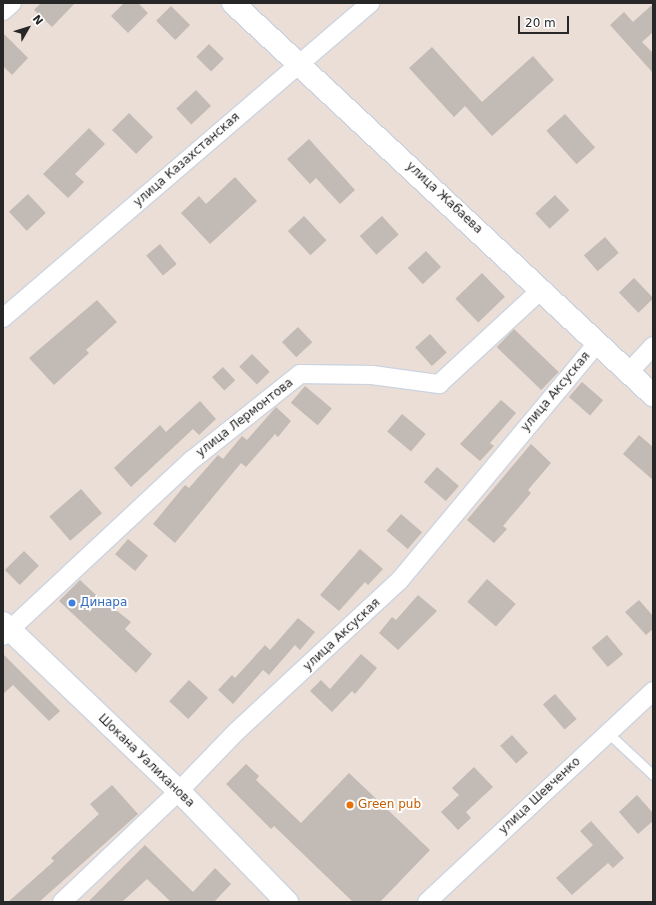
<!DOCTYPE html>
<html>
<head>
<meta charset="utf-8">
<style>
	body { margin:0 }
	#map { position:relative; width:656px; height:905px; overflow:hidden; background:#eaded7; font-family:"DejaVu Sans",sans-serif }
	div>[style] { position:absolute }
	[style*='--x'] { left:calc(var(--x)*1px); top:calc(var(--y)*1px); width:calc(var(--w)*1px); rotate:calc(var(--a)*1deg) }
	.building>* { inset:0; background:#c2bab4; transform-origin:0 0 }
	.roads { filter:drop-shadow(1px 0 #cdd4e0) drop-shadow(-1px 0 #cdd4e0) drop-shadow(0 1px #cdd4e0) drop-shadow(0 -1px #cdd4e0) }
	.lane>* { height:9px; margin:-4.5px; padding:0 4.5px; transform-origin:4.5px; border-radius:4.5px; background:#fff }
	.street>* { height:18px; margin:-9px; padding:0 9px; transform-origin:9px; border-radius:9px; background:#fff }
	.secondary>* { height:22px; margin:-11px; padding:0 11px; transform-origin:11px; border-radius:11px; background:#fff }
	.dots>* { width:11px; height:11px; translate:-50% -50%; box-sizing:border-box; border:2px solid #fff; border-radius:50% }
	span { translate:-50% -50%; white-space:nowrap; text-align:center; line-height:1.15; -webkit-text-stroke:4px #fff; paint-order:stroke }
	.street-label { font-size:12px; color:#272727 }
	.shop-label { font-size:12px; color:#366cbe }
	.left { translate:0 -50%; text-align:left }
	.food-label { font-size:12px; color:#c56008 }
	.frame { position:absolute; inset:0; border:4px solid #272727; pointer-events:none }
	.north { position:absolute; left:8px; top:8px; width:40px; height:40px; -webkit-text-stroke:3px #fff; paint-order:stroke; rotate:51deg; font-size:11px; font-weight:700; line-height:16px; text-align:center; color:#272727 }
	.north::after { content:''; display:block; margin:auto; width:14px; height:18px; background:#272727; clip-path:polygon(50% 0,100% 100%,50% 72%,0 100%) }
	.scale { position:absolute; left:518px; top:16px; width:51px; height:18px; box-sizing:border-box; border:2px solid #272727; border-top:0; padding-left:5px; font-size:12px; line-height:14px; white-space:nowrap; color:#272727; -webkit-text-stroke:3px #fff; paint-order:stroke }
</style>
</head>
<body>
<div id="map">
	<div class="building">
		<i style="clip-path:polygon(41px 3px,75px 3px,52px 27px,34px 10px)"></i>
		<i style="clip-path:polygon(124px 3px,138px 3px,148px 13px,128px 33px,111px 16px)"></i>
		<i style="clip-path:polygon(653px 4px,653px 32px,642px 42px,653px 53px,653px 73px,610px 25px,624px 12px,633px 22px)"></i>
		<i style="left:171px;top:6px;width:27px;height:21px;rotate:45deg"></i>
		<i style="clip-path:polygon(3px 33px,28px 58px,12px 75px,3px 66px)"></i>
		<i style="left:209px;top:44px;width:21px;height:18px;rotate:45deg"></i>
		<i style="clip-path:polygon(432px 47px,482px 102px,533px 56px,554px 80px,492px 136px,465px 106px,454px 117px,409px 68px)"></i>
		<i style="left:196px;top:90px;width:22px;height:27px;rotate:47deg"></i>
		<i style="left:129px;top:113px;width:34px;height:24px;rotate:45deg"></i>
		<i style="left:565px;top:114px;width:45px;height:25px;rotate:48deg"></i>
		<i style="clip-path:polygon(89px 128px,105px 144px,75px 174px,84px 182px,68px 198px,43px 174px)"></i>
		<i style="clip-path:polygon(309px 139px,355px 190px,340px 204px,316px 178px,310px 184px,287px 159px)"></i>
		<i style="clip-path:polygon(235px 177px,257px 201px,210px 244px,181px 213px,199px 196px,206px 204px)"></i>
		<i style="left:28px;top:194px;width:26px;height:26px;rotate:47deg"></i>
		<i style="left:555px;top:195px;width:21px;height:27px;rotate:47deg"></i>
		<i style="left:304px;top:216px;width:33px;height:22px;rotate:47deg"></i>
		<i style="left:382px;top:216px;width:25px;height:30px;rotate:48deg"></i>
		<i style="left:605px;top:237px;width:21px;height:28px;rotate:49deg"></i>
		<i style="left:160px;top:244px;width:26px;height:18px;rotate:50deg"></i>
		<i style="left:426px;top:251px;width:22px;height:25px;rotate:47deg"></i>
		<i style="left:482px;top:273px;width:33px;height:37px;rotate:46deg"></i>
		<i style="left:634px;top:278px;width:28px;height:21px;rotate:46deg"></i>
		<i style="clip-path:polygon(97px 300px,117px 322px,86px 350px,89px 353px,54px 385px,29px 358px)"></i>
		<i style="left:298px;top:327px;width:21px;height:22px;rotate:47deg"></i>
		<i style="left:514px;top:329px;width:62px;height:25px;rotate:44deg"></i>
		<i style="left:430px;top:334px;width:25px;height:20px;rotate:48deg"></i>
		<i style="left:252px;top:354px;width:25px;height:18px;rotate:45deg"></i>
		<i style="left:223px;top:367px;width:18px;height:15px;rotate:47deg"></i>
		<i style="left:582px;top:382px;width:28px;height:20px;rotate:41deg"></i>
		<i style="left:305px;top:386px;width:35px;height:22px;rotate:40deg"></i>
		<i style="clip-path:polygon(501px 400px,516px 413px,490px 443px,494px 446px,480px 461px,460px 444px)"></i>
		<i style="clip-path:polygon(200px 401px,216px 419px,199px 435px,193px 429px,131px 487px,114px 468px,160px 425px,166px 432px)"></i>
		<i style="clip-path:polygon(276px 407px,291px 421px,278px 437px,275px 434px,246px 467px,241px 463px,175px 543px,153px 524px,185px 485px,189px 488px,218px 455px,223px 459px,242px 436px,247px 440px)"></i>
		<i style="left:402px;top:414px;width:31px;height:23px;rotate:40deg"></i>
		<i style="clip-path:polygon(639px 435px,653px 447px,653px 480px,623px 454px)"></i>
		<i style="clip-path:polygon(531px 444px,551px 463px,528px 490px,531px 493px,503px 526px,507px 529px,494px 543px,467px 520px)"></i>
		<i style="left:437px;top:467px;width:29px;height:20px;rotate:41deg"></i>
		<i style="left:81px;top:489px;width:32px;height:42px;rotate:49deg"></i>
		<i style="left:401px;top:514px;width:28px;height:22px;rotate:41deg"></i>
		<i style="left:128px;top:539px;width:26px;height:20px;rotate:40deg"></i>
		<i style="clip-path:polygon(360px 549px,383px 569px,368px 585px,365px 582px,339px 611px,320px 595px)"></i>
		<i style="left:24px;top:551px;width:21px;height:27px;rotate:45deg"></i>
		<i style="left:487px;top:579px;width:38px;height:30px;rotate:41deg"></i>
		<i style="clip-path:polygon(80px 580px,111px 609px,112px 607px,131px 622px,125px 629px,152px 654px,136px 673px,59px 601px)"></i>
		<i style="clip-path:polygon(418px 595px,437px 611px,398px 650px,379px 633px,392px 617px,396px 620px)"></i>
		<i style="clip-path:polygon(639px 600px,653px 616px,653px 629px,646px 635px,625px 612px)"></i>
		<i style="clip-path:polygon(298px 618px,315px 632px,300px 650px,295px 645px,269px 675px,263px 670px,233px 704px,218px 690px,232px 675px,235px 678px,265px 645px,270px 650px)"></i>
		<i style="left:607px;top:635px;width:25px;height:20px;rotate:50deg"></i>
		<i style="clip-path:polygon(3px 654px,60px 711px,49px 721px,13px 685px,3px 694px)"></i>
		<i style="clip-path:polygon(361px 654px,377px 668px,355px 694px,352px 691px,332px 712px,310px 691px,321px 680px,330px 689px)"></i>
		<i style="left:189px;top:680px;width:26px;height:29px;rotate:43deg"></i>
		<i style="left:555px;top:694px;width:33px;height:16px;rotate:49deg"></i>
		<i style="left:512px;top:735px;width:24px;height:16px;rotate:48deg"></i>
		<i style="clip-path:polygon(246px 764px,259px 776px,256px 780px,301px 823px,349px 773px,430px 850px,380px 902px,353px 902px,274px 826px,271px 829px,226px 784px)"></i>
		<i style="clip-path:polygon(474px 767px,493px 787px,466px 812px,471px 818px,458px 830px,441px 812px,459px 795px,452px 788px)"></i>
		<i style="clip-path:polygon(112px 785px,138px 814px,39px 902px,8px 902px,54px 861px,51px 858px,99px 814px,90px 804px)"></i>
		<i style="clip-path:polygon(637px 795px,653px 813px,653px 821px,638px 834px,619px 812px)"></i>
		<i style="clip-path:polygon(591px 821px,624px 858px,613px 868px,608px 863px,572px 895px,556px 878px,593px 845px,580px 831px)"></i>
		<i style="clip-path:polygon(145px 845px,193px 892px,215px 868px,231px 884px,214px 902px,171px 902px,147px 879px,122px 902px,88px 902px)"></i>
	</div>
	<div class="roads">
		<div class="lane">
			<i style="--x:608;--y:733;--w:62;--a:43"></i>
		</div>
		<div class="street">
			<i style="--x:3;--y:11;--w:12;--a:-42"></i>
			<i style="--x:3;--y:318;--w:484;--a:-40.6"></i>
			<i style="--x:628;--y:373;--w:37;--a:-47"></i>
			<i style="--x:3;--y:636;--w:258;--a:-43"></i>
			<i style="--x:192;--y:460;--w:138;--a:-38.5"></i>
			<i style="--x:300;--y:374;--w:72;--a:0.8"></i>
			<i style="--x:372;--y:375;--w:68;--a:7.7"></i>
			<i style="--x:439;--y:384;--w:139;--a:-42.7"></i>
			<i style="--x:62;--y:902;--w:161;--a:-43.5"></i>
			<i style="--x:179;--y:791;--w:83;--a:-46"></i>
			<i style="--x:237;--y:731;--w:221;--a:-42.8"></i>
			<i style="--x:399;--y:581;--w:310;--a:-50.2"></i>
			<i style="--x:427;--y:902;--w:309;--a:-43"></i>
		</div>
		<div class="secondary">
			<i style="--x:233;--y:3;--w:575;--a:43.03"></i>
			<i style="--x:3;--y:623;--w:243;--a:43.7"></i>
			<i style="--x:179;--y:791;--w:155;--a:45.8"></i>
		</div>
	</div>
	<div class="dots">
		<i style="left:72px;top:603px;background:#3f7fe0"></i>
		<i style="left:350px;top:805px;background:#e8710a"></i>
	</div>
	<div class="street-label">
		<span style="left:187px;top:160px;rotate:-41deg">улица Казахстанская</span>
		<span style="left:444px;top:198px;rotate:43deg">улица Жабаева</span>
		<span style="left:556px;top:392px;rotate:-50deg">улица Аксуская</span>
		<span style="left:245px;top:418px;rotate:-38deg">улица Лермонтова</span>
		<span style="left:342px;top:635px;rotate:-43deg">улица Аксуская</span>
		<span style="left:146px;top:761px;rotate:44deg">Шокана Уалиханова</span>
		<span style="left:540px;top:796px;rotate:-43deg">улица Шевченко</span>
	</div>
	<div class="shop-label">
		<span class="left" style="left:80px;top:603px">Динара</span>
	</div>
	<div class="food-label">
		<span class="left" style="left:358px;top:805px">Green pub</span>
	</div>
	<div class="frame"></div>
	<div class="north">N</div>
	<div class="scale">20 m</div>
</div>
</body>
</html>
